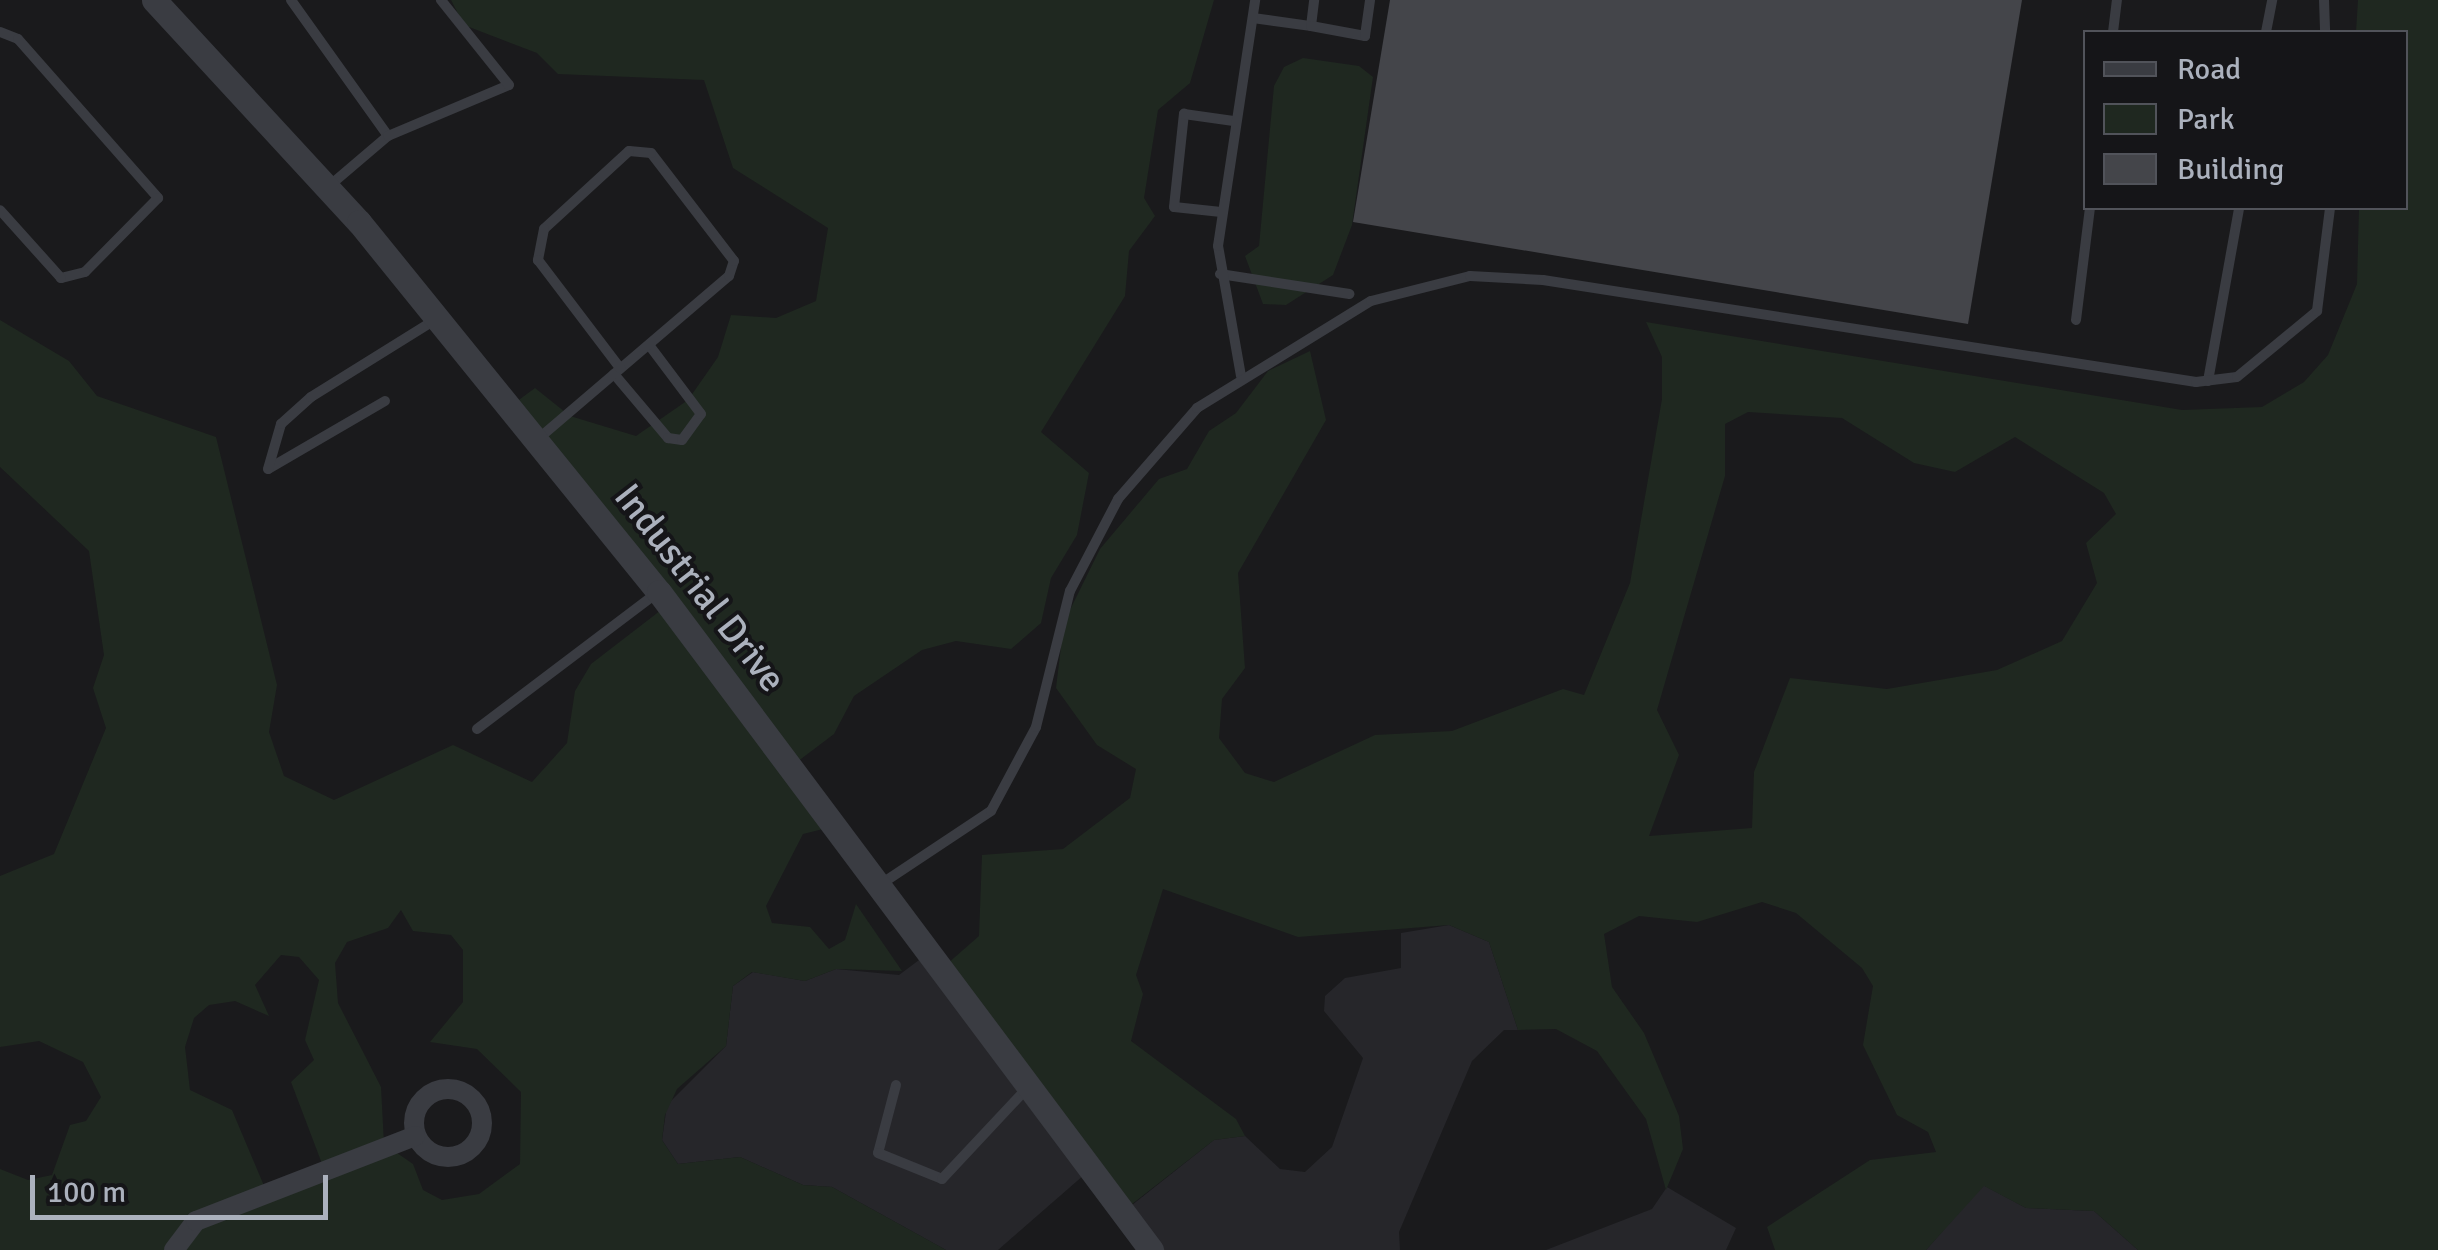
<!DOCTYPE html>
<html>
<head>
<meta charset="utf-8">
<style>
	body { margin:0 }
	#map { position:relative; width:2438px; height:1250px; overflow:hidden; background:#1a1a1c; font-family:Signika,sans-serif }
	div>[style] { position:absolute }
	[style*='--x'] { left:calc(var(--x)*1px); top:calc(var(--y)*1px); width:calc(var(--w)*1px); rotate:calc(var(--a)*1deg) }
	.built>* { inset:0; background:#26262a }
	.green>* { inset:0; background:#1f2820 }
	.building>* { inset:0; background:#44454a }
	.service>* { height:10px; margin:-5px; padding:0 5px; transform-origin:5px; border-radius:5px; background:#3a3c42 }
	.minor>* { height:20px; margin:-10px; padding:0 10px; transform-origin:10px; border-radius:10px; background:#3a3c42 }
	.minor>.ring { margin:-10px; padding:0; box-sizing:content-box; background:none; border:20px solid #3a3c42; border-radius:50% }
	.tertiary>* { height:25px; margin:-12.5px; padding:0 12.5px; transform-origin:12.5px; border-radius:12.5px; background:#3a3c42 }
	span { translate:-50% -50%; white-space:nowrap; text-align:center; line-height:1.15; -webkit-text-stroke:8px #151518; paint-order:stroke }
	.street-label { font-size:38px; color:#abb1bd }
	.legend { position:absolute; left:2083px; top:30px; width:325px; height:180px; box-sizing:border-box; background:#151518; border:2px solid #51535a; margin:0; padding:12px 18px; list-style:none; font-size:30px; color:#abb1bd }
	.legend li { display:flex; align-items:center; gap:20px; height:50px }
	.legend b { width:50px; border:2px solid #51535a }
	.scale { position:absolute; left:30px; top:1175px; width:298px; height:45px; box-sizing:border-box; border:5px solid #abb1bd; border-top:0; padding-left:12px; font-size:30px; line-height:35px; white-space:nowrap; color:#abb1bd; -webkit-text-stroke:8px #151518; paint-order:stroke }
</style>
</head>
<body>
<div id="map">
	<div class="built">
		<i style="clip-path:polygon(1449px 925px,1489px 942px,1518px 1030px,1504px 1030px,1472px 1061px,1399px 1232px,1400px 1250px,1154px 1250px,1127px 1209px,1214px 1140px,1245px 1136px,1280px 1169px,1305px 1172px,1332px 1147px,1363px 1058px,1324px 1011px,1325px 996px,1345px 978px,1401px 968px,1401px 933px)"></i>
		<i style="clip-path:polygon(931px 951px,1092px 1168px,998px 1250px,946px 1250px,832px 1187px,803px 1185px,740px 1157px,678px 1164px,662px 1140px,667px 1105px,726px 1046px,733px 986px,753px 972px,805px 981px,836px 969px,899px 975px)"></i>
		<i style="clip-path:polygon(1983px 1185px,2026px 1208px,2094px 1211px,2138px 1250px,1926px 1250px)"></i>
		<i style="clip-path:polygon(1667px 1187px,1736px 1228px,1726px 1250px,1546px 1250px,1652px 1209px)"></i>
	</div>
	<div class="green">
		<i style="clip-path:polygon(evenodd,451px 0,1214px 0,1190px 83px,1158px 110px,1144px 198px,1155px 216px,1129px 251px,1125px 296px,1041px 432px,1089px 473px,1077px 535px,1051px 578px,1041px 623px,1011px 649px,956px 641px,922px 650px,854px 696px,834px 734px,793px 765px,835px 826px,803px 834px,766px 906px,772px 923px,810px 927px,829px 949px,845px 940px,856px 904px,902px 971px,836px 969px,805px 981px,752px 972px,733px 986px,726px 1046px,677px 1089px,665px 1115px,662px 1140px,678px 1164px,740px 1157px,803px 1185px,832px 1187px,946px 1250px,0 1250px,0 1169px,28px 1180px,52px 1175px,70px 1125px,86px 1121px,101px 1097px,83px 1062px,39px 1041px,0 1047px,0 876px,54px 854px,106px 728px,93px 688px,104px 655px,89px 551px,0 467px,0 320px,69px 361px,97px 396px,216px 437px,277px 685px,269px 732px,284px 776px,334px 800px,453px 745px,532px 782px,567px 743px,575px 691px,591px 664px,665px 607px,512px 405px,535px 388px,570px 416px,636px 436px,688px 400px,718px 357px,731px 315px,776px 318px,816px 301px,828px 228px,733px 168px,704px 80px,558px 74px,537px 53px,464px 25px,451px 0,401px 910px,413px 931px,451px 935px,463px 950px,463px 1002px,430px 1042px,477px 1049px,521px 1092px,520px 1164px,479px 1194px,442px 1200px,423px 1190px,413px 1164px,384px 1144px,381px 1087px,338px 1003px,335px 963px,347px 942px,388px 928px,401px 910px,451px 0,281px 955px,299px 957px,319px 980px,305px 1040px,314px 1060px,291px 1082px,324px 1169px,265px 1188px,232px 1110px,190px 1090px,185px 1047px,194px 1018px,209px 1005px,235px 1001px,269px 1016px,255px 985px,281px 955px)"></i>
		<i style="clip-path:polygon(evenodd,2358px 0,2438px 0,2438px 1250px,2138px 1250px,2094px 1211px,2026px 1208px,1984px 1186px,1926px 1250px,1775px 1250px,1767px 1227px,1870px 1160px,1936px 1152px,1928px 1132px,1897px 1115px,1863px 1045px,1873px 986px,1862px 968px,1796px 913px,1762px 902px,1697px 922px,1639px 916px,1604px 934px,1612px 987px,1644px 1033px,1679px 1116px,1683px 1149px,1666px 1190px,1646px 1119px,1597px 1051px,1556px 1029px,1518px 1030px,1489px 942px,1449px 925px,1298px 937px,1163px 889px,1136px 975px,1143px 994px,1131px 1041px,1236px 1119px,1245px 1136px,1214px 1140px,1127px 1208px,947px 964px,979px 936px,982px 855px,1063px 849px,1130px 798px,1136px 769px,1097px 745px,1056px 688px,1064px 622px,1100px 549px,1159px 479px,1187px 469px,1209px 431px,1236px 413px,1268px 371px,1310px 351px,1326px 420px,1238px 573px,1245px 668px,1222px 699px,1219px 738px,1245px 773px,1274px 782px,1375px 735px,1452px 731px,1563px 689px,1584px 695px,1630px 583px,1662px 399px,1662px 357px,1646px 322px,2182px 410px,2262px 407px,2304px 382px,2328px 355px,2357px 284px,2359px 208px,2406px 208px,2406px 32px,2356px 32px,2358px 0,1748px 412px,1842px 418px,1914px 463px,1955px 472px,2015px 437px,2104px 493px,2116px 514px,2086px 543px,2097px 583px,2062px 641px,1997px 670px,1887px 689px,1790px 678px,1754px 772px,1752px 828px,1649px 836px,1679px 755px,1657px 710px,1725px 476px,1725px 424px,1748px 412px)"></i>
		<i style="clip-path:polygon(1303px 58px,1359px 66px,1373px 77px,1352px 225px,1333px 275px,1286px 305px,1263px 304px,1245px 256px,1259px 246px,1274px 86px,1284px 67px)"></i>
	</div>
	<div class="building">
		<i style="clip-path:polygon(1390px 0,2022px 0,1968px 324px,1353px 222px)"></i>
	</div>
	<div class="service">
		<i style="--x:291;--y:0;--w:167;--a:54.5"></i>
		<i style="--x:2324;--y:0;--w:32;--a:88"></i>
		<i style="--x:1253;--y:18;--w:59;--a:7.9"></i>
		<i style="--x:1311;--y:26;--w:26;--a:-83"></i>
		<i style="--x:1311;--y:26;--w:55;--a:10.5"></i>
		<i style="--x:1365;--y:36;--w:36;--a:-82"></i>
		<i style="--x:0;--y:32;--w:19;--a:21"></i>
		<i style="--x:18;--y:39;--w:212;--a:48.6"></i>
		<i style="--x:158;--y:198;--w:104;--a:134.6"></i>
		<i style="--x:85;--y:272;--w:25;--a:166"></i>
		<i style="--x:61;--y:278;--w:91;--a:-131.9"></i>
		<i style="--x:2113;--y:32;--w:32;--a:-83"></i>
		<i style="--x:2266;--y:32;--w:33;--a:-79"></i>
		<i style="--x:328;--y:187;--w:79;--a:-40.4"></i>
		<i style="--x:388;--y:136;--w:131;--a:-22.9"></i>
		<i style="--x:509;--y:85;--w:109;--a:-128.7"></i>
		<i style="--x:1221;--y:212;--w:47;--a:-173.9"></i>
		<i style="--x:1174;--y:207;--w:94;--a:-83.9"></i>
		<i style="--x:1184;--y:114;--w:50;--a:8"></i>
		<i style="--x:1220;--y:274;--w:131;--a:8.8"></i>
		<i style="--x:2076;--y:320;--w:113;--a:-82.9"></i>
		<i style="--x:614;--y:374;--w:84;--a:49.8"></i>
		<i style="--x:668;--y:438;--w:14;--a:8"></i>
		<i style="--x:682;--y:440;--w:32;--a:-54"></i>
		<i style="--x:701;--y:414;--w:86;--a:-127"></i>
		<i style="--x:1241;--y:376;--w:132;--a:-100"></i>
		<i style="--x:1218;--y:246;--w:249;--a:-81.4"></i>
		<i style="--x:2208;--y:381;--w:176;--a:-79.8"></i>
		<i style="--x:385;--y:401;--w:135;--a:149.8"></i>
		<i style="--x:268;--y:469;--w:47;--a:-73.9"></i>
		<i style="--x:281;--y:424;--w:40;--a:-42"></i>
		<i style="--x:311;--y:397;--w:150;--a:-31.9"></i>
		<i style="--x:538;--y:439;--w:251;--a:-40.5"></i>
		<i style="--x:729;--y:276;--w:16;--a:-72"></i>
		<i style="--x:734;--y:261;--w:136;--a:-127.5"></i>
		<i style="--x:651;--y:153;--w:22;--a:-175"></i>
		<i style="--x:629;--y:151;--w:115;--a:137.5"></i>
		<i style="--x:544;--y:229;--w:32;--a:101"></i>
		<i style="--x:538;--y:260;--w:136;--a:52.8"></i>
		<i style="--x:477;--y:729;--w:227;--a:-37.1"></i>
		<i style="--x:878;--y:886;--w:136;--a:-33.6"></i>
		<i style="--x:991;--y:811;--w:95;--a:-61.8"></i>
		<i style="--x:1036;--y:727;--w:140;--a:-76"></i>
		<i style="--x:1070;--y:591;--w:104;--a:-62.4"></i>
		<i style="--x:1118;--y:499;--w:121;--a:-49"></i>
		<i style="--x:1197;--y:408;--w:204;--a:-31.6"></i>
		<i style="--x:1371;--y:301;--w:102;--a:-14.2"></i>
		<i style="--x:1470;--y:276;--w:73;--a:3.1"></i>
		<i style="--x:1543;--y:280;--w:661;--a:8.88"></i>
		<i style="--x:2196;--y:382;--w:41;--a:-7"></i>
		<i style="--x:2237;--y:377;--w:104;--a:-39.5"></i>
		<i style="--x:2317;--y:311;--w:104;--a:-82.8"></i>
		<i style="--x:896;--y:1085;--w:70;--a:104.8"></i>
		<i style="--x:878;--y:1153;--w:69;--a:22.1"></i>
		<i style="--x:942;--y:1179;--w:126;--a:-46.9"></i>
	</div>
	<div class="minor">
		<i class="ring" style="left:414px;top:1089px;width:48px;height:48px"></i>
		<i style="--x:174;--y:1250;--w:36;--a:-53"></i>
		<i style="--x:196;--y:1221;--w:235;--a:-21.2"></i>
	</div>
	<div class="tertiary">
		<i style="--x:154;--y:0;--w:302;--a:47.3"></i>
		<i style="--x:359;--y:222;--w:476;--a:51"></i>
		<i style="--x:659;--y:592;--w:822;--a:53.21"></i>
	</div>
	<div class="street-label">
		<span style="left:700px;top:588px;rotate:52deg">Industrial Drive</span>
	</div>
	<ul class="legend">
	<li><b style="height:12px;background:#3a3c42"></b>Road</li>
	<li><b style="height:28px;background:#1f2820"></b>Park</li>
	<li><b style="height:28px;background:#44454a"></b>Building</li>
	</ul>
	<div class="scale">100 m</div>
</div>
</body>
</html>
